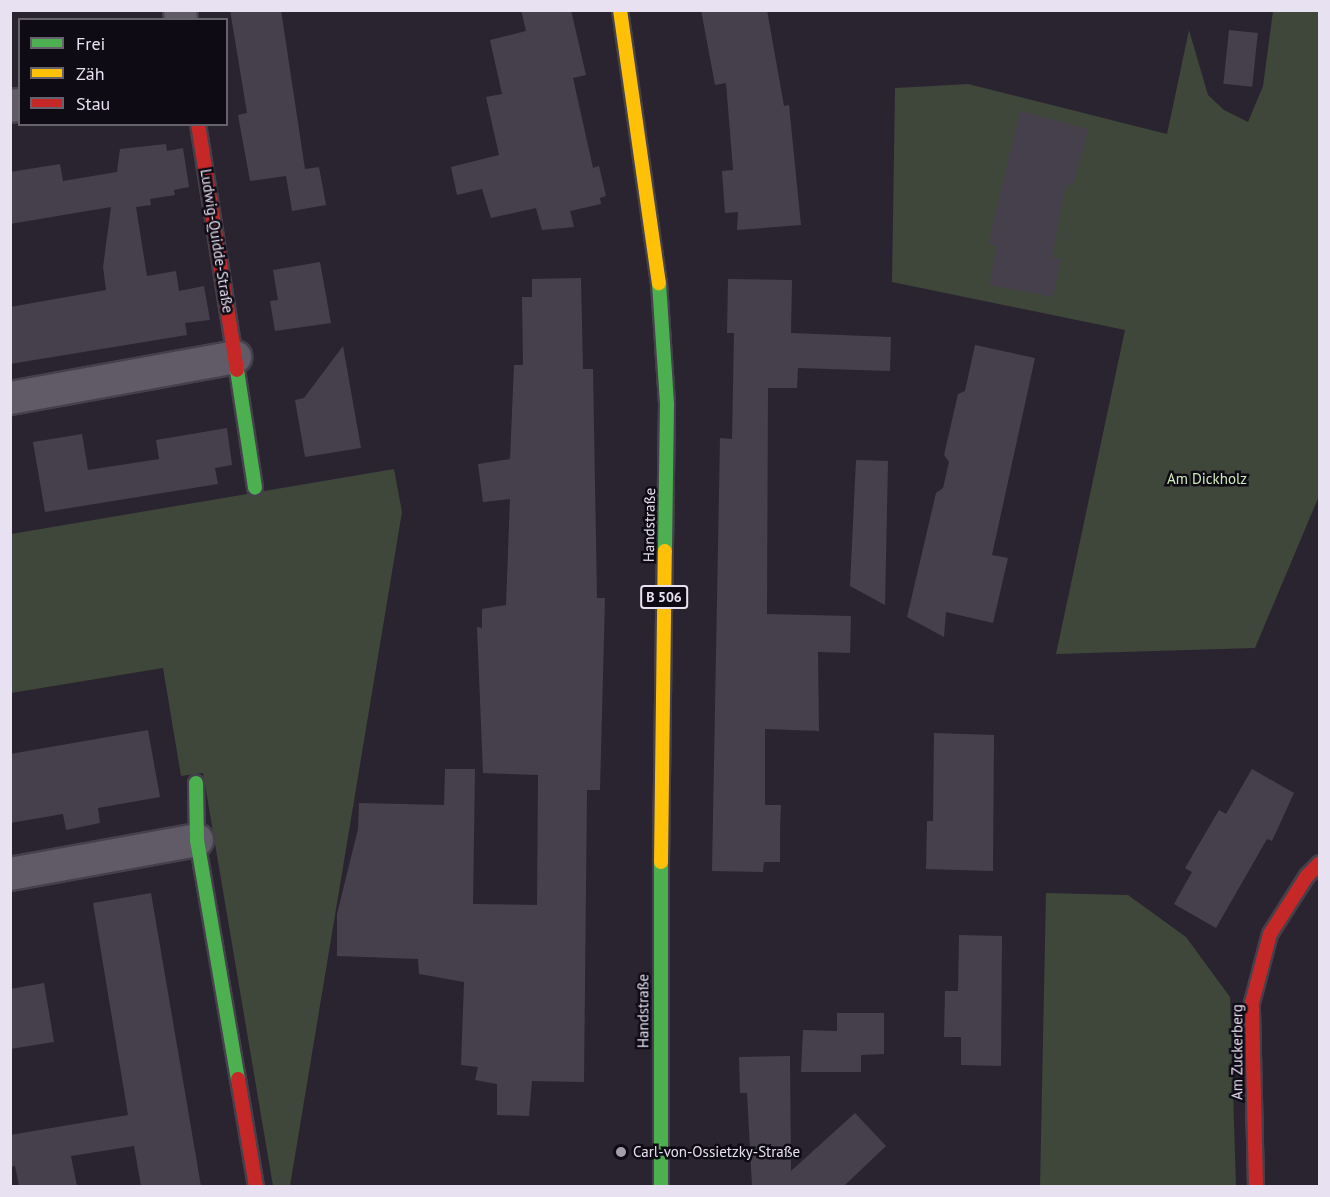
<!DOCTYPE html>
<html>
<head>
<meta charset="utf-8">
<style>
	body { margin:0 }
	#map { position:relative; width:1330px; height:1197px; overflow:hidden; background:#292430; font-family:"PT Sans",sans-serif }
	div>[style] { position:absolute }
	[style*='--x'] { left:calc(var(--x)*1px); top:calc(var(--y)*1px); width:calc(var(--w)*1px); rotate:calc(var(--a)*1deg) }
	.green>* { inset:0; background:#3f463a }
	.building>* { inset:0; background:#46404c; transform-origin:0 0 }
	.roads { filter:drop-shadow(2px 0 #45404b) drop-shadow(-2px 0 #45404b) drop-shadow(0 2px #45404b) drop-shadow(0 -2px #45404b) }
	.street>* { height:32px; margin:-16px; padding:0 16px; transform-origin:16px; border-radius:16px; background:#605b67 }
	.fast>* { height:14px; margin:-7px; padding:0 7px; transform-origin:7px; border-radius:7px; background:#4caf50 }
	.slow>* { height:14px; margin:-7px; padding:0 7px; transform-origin:7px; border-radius:7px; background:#ffc107 }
	.jam>* { height:14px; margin:-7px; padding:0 7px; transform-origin:7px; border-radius:7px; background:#c62828 }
	.dots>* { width:16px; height:16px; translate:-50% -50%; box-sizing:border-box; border:3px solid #0f0b15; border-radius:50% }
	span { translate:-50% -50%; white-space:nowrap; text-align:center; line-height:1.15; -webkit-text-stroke:5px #0f0b15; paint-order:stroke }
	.shield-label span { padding:2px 4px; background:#0f0b15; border:2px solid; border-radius:4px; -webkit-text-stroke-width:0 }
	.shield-label { font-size:14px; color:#e7e1f1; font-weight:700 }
	.street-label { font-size:15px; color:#e7e1f1 }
	.park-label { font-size:15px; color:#d0edb9 }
	.poi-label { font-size:15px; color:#e7e1f1 }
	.left { translate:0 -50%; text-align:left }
	.frame { position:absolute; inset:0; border:12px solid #e7e1f1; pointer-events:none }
	.legend { position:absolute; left:18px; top:18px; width:210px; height:108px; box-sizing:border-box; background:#0f0b15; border:2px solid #65616d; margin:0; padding:8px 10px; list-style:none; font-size:18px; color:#e7e1f1 }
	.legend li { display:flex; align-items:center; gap:12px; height:30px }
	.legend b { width:30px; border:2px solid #65616d }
</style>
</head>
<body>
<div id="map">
	<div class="green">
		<i style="clip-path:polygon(1273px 11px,1319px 11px,1319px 496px,1255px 648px,1056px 654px,1125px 330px,892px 282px,895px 88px,968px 84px,1167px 134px,1189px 30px,1208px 95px,1224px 110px,1248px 122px,1263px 86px)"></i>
		<i style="clip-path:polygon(394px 469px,402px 512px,290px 1186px,273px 1186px,203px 773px,181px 776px,163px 668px,11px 693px,11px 534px)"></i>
		<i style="clip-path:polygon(1046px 893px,1128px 895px,1186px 937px,1230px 997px,1236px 1186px,1040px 1186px)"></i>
	</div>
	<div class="building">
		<i style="clip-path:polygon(230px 10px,281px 10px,305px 169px,319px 167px,326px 205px,292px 211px,286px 176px,250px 181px,238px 115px,247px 113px)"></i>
		<i style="clip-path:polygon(521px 10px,571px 10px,586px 75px,573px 78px,593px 168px,599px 166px,606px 196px,600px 198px,601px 204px,570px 211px,574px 227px,542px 230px,536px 208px,491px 218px,482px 189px,457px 195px,451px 167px,499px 155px,486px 97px,502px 94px,490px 40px,526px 31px)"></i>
		<i style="clip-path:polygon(701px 10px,767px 10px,784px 106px,789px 105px,801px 225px,737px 230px,738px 212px,725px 213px,722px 171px,733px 170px,726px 83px,715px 85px)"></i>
		<i style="left:1229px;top:30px;width:29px;height:54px;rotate:6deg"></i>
		<i style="clip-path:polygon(1020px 111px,1088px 129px,1073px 186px,1066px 184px,1052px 257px,1061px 259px,1053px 297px,989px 285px,997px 246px,988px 244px)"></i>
		<i style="clip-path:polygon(166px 144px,167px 151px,183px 148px,189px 187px,174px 190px,175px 195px,150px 199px,151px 205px,136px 207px,147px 276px,176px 271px,179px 291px,204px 286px,210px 320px,185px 323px,187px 335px,10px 364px,10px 307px,106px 290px,103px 267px,111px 207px,10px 224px,10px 172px,60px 164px,63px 181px,117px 172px,120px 149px)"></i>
		<i style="clip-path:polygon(320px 262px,331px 323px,275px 331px,270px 301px,278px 300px,273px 270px)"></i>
		<i style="clip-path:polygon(581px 278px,583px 369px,593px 369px,597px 598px,605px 598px,600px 790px,587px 790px,584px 1082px,532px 1081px,529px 1116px,497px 1115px,497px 1084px,475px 1080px,478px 1067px,461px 1065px,464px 982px,419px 974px,418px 959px,337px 956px,337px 914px,358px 829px,359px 803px,444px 805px,445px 769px,475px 769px,473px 904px,537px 905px,538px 775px,483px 773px,477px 627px,482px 628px,482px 609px,506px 605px,510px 499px,483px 502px,478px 464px,510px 459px,514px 365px,523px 365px,522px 297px,532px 297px,532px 279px)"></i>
		<i style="clip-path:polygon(728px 279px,792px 280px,791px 333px,891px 337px,890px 371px,798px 368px,797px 388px,768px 388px,767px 614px,851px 616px,850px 653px,818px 652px,819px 731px,765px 729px,765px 805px,781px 805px,780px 830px,780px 862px,764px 862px,763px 872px,712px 871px,720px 438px,732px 439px,734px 333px,727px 333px)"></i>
		<i style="clip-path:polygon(975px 345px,1035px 358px,992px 555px,1008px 558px,993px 623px,946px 612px,944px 637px,907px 617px,936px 493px,943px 488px,949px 462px,944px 455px,958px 394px,965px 391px)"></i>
		<i style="clip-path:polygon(343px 346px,361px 448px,305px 457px,295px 400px,304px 398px)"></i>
		<i style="clip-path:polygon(227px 428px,232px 465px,215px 468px,218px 484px,45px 512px,33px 442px,82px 434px,88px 470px,159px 459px,156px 440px)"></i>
		<i style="clip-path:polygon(856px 460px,888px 461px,885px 605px,850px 586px)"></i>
		<i style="clip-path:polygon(148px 730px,160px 797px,98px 808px,100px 823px,66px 830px,63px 814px,10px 823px,10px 754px)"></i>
		<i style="clip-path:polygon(934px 733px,994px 735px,993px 871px,926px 869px,927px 821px,933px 821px)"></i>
		<i style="clip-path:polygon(1252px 769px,1294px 793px,1272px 841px,1267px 839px,1216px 928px,1174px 904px,1192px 872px,1185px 868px,1219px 810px,1226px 814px)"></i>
		<i style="clip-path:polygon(151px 893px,201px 1186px,141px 1186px,134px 1146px,71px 1156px,77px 1186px,19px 1186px,15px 1166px,10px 1167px,10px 1135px,128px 1115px,93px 903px)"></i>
		<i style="clip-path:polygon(959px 935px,1002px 936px,1001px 1066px,961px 1065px,961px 1037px,944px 1037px,945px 991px,958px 991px)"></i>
		<i style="clip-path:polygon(44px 983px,54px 1042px,10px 1049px,10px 989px)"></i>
		<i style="clip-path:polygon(837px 1013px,884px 1013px,884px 1054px,861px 1055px,861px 1072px,801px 1072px,803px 1030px,837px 1031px)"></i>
		<i style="clip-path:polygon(790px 1056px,791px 1171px,855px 1113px,886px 1146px,844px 1186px,752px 1186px,747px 1093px,740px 1093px,739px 1057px)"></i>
	</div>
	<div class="roads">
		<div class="street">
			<i style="--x:180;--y:10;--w:10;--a:84"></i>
			<i style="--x:10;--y:106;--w:10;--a:-6"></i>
			<i style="--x:10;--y:398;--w:229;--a:-10.3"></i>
			<i style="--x:10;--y:874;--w:190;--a:-10.3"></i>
		</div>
		<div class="fast">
			<i style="--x:659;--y:283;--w:122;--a:86.2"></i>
			<i style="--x:667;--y:405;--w:146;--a:90.8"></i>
			<i style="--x:237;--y:370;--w:119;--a:81.3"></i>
			<i style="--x:196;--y:783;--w:57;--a:89"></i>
			<i style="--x:197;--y:840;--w:242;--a:80.3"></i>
			<i style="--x:661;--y:862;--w:324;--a:90"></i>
		</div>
		<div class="slow">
			<i style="--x:620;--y:10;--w:276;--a:81.9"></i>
			<i style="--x:661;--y:862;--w:311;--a:-89.3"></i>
		</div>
		<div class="jam">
			<i style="--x:198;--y:124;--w:249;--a:81"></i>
			<i style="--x:238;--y:1079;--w:109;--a:80.5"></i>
			<i style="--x:1256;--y:1186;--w:183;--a:-91.3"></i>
			<i style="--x:1252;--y:1003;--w:71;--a:-75.4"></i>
			<i style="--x:1270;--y:934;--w:69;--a:-57.5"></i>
			<i style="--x:1307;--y:876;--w:18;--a:-45"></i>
		</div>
	</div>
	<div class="dots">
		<i style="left:621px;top:1152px;background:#a49fad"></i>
	</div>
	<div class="shield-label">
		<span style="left:664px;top:597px">B 506</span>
	</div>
	<div class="street-label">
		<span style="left:217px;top:241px;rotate:81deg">Ludwig-Quidde-Straße</span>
		<span style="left:649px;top:525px;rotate:-89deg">Handstraße</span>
		<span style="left:643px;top:1011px;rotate:-90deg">Handstraße</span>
		<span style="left:1237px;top:1052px;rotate:-90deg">Am Zuckerberg</span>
	</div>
	<div class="park-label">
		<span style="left:1207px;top:479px">Am Dickholz</span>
	</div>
	<div class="poi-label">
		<span class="left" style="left:633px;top:1152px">Carl-von-Ossietzky-Straße</span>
	</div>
	<div class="frame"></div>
	<ul class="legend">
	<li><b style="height:8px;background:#4caf50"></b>Frei</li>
	<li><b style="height:8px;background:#ffc107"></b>Zäh</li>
	<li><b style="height:8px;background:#c62828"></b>Stau</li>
	</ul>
</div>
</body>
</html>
